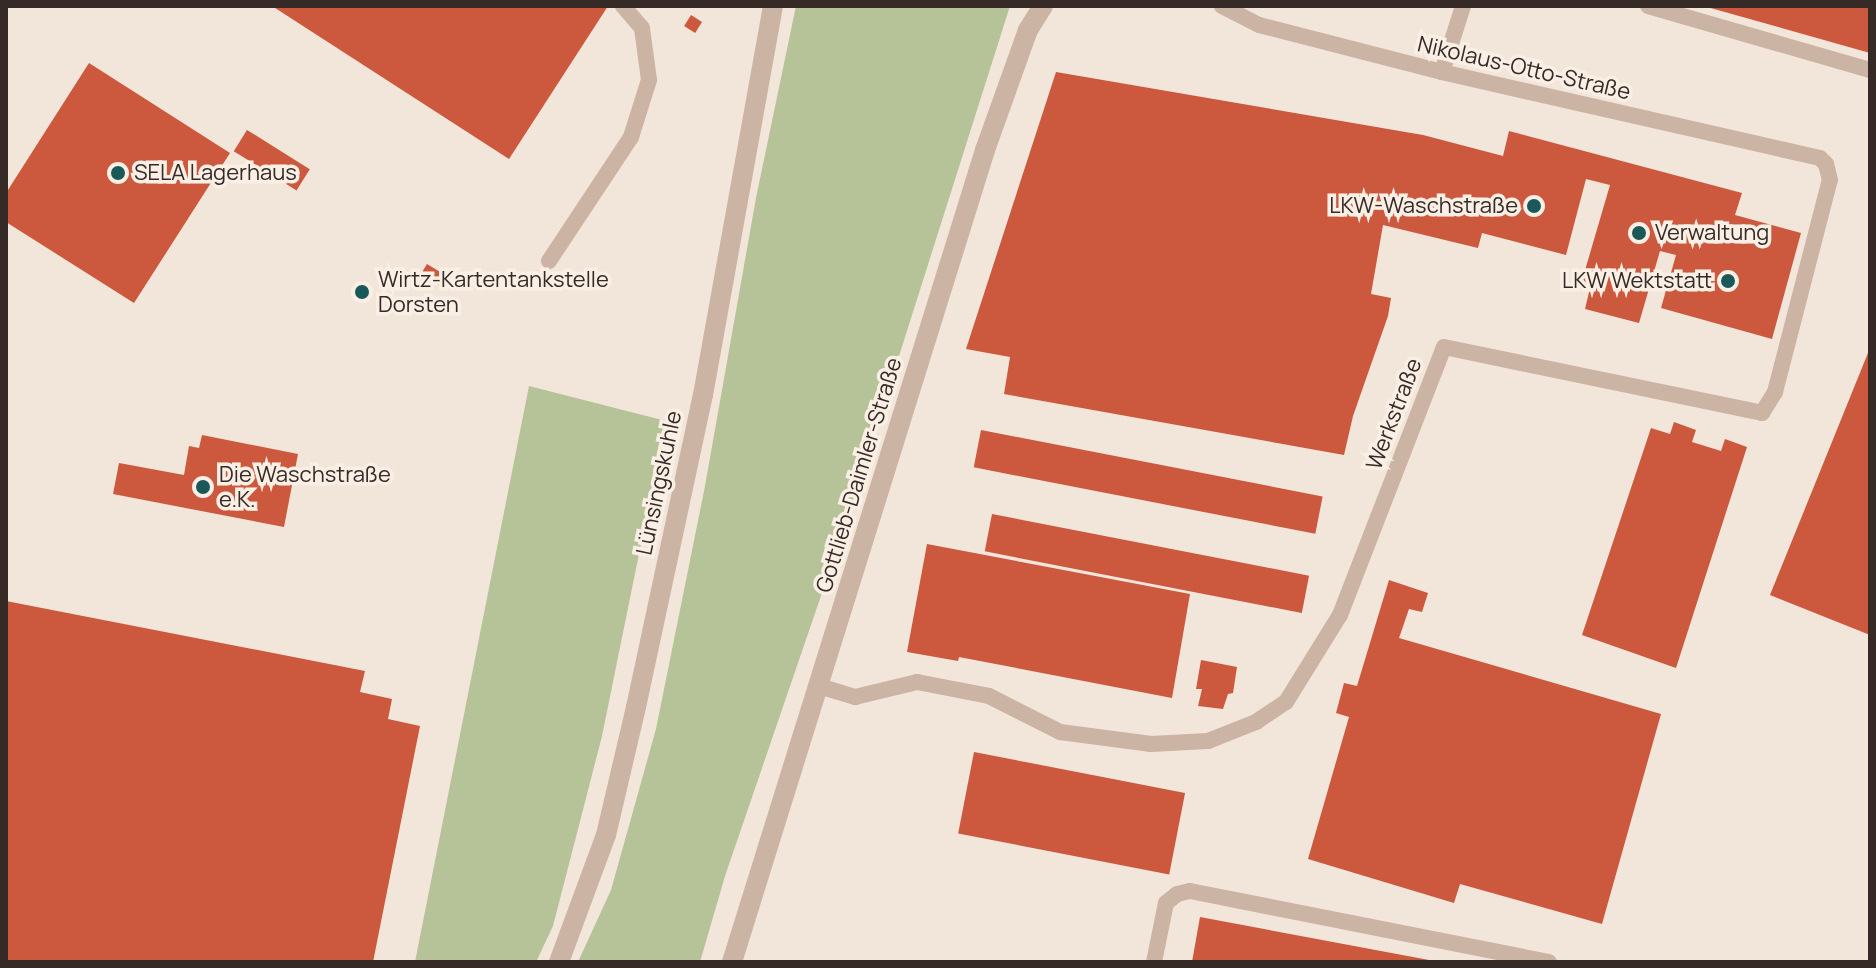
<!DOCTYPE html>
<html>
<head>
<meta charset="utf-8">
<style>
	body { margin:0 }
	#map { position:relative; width:1876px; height:968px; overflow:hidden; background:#f2e5d9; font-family:Manrope,sans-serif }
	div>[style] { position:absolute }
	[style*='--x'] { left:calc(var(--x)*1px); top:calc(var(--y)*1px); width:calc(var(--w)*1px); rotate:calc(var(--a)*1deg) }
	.green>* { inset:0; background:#b6c298 }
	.building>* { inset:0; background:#cc583e; transform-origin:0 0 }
	.lane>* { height:16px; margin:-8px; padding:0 8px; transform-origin:8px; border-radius:8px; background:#cbb4a4 }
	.street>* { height:20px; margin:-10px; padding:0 10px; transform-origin:10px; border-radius:10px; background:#cbb4a4 }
	.dots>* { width:22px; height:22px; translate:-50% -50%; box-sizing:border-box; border:4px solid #faefe5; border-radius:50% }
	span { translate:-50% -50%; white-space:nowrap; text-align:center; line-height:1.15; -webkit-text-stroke:7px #faefe5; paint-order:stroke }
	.street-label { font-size:22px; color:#362a26 }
	.poi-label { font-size:22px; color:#362a26 }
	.left { translate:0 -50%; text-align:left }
	.right { translate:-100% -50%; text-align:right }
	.frame { position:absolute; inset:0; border:8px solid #362a26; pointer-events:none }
</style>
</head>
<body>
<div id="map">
	<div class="green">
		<i style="clip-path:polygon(796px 6px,1010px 6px,848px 517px,725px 876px,700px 962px,578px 962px,611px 890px,656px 729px,705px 486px,756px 198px)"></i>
		<i style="clip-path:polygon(529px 386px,666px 421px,602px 736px,553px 926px,536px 962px,415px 962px)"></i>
	</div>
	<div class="building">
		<i style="clip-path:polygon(272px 6px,608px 6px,509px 159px)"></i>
		<i style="clip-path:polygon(1870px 6px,1870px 53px,1707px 7px,1707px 6px)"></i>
		<i style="left:691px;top:15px;width:13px;height:13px;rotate:32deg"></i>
		<i style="clip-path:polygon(89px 63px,230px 153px,134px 303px,6px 222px,6px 193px)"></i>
		<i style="clip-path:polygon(1056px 72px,1423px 135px,1503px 156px,1509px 131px,1742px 193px,1735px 215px,1801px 233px,1772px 339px,1661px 308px,1676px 255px,1660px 251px,1639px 323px,1585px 309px,1590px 288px,1581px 284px,1610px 185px,1586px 179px,1566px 255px,1482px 233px,1478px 248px,1383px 225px,1371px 294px,1391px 298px,1388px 316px,1353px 416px,1344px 455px,1004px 394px,1010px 357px,966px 349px)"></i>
		<i style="left:247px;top:130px;width:74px;height:25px;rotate:32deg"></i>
		<i style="left:427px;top:264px;width:26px;height:12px;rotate:31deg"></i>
		<i style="clip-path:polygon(1870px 348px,1870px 635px,1770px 595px)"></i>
		<i style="clip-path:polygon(1674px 422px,1696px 430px,1692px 442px,1721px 451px,1725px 439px,1747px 447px,1676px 668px,1582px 635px,1651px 428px,1670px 434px)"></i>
		<i style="left:981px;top:430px;width:348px;height:38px;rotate:11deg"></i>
		<i style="clip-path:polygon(202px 435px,298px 454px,284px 527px,113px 494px,119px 463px,184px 475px,189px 446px,199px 448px)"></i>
		<i style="left:992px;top:514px;width:323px;height:38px;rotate:11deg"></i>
		<i style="clip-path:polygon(927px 544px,1190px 594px,1172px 698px,959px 657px,958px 661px,907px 652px)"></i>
		<i style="clip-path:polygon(1389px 580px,1428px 593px,1422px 612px,1409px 609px,1399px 638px,1661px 714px,1602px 924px,1460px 884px,1454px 903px,1308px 859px,1349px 717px,1336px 713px,1344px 683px,1357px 686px)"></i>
		<i style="clip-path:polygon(6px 601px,365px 671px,360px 692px,392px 699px,388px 719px,420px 726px,373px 962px,6px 962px)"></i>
		<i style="clip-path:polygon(1201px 660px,1237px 667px,1233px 693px,1228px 694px,1223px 709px,1198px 706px,1202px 689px,1196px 689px)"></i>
		<i style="left:974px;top:752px;width:215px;height:83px;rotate:11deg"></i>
		<i style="clip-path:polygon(1200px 917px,1429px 960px,1429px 962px,1192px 962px)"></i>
	</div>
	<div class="lane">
		<i style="--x:1648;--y:6;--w:231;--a:16.1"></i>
		<i style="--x:1442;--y:72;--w:69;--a:-72.3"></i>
		<i style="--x:549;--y:261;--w:149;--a:-56.5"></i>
		<i style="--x:631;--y:137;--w:60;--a:-72.5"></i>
		<i style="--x:649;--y:80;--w:52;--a:-97.7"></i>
		<i style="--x:642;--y:28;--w:29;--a:-131"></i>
		<i style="--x:819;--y:686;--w:38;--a:17"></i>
		<i style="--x:855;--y:697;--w:64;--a:-13.6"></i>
		<i style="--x:917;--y:682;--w:73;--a:11"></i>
		<i style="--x:989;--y:696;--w:80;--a:26.9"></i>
		<i style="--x:1060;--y:732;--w:92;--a:7.5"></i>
		<i style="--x:1151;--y:744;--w:57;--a:-3"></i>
		<i style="--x:1208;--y:741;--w:52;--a:-21.6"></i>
		<i style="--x:1256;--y:722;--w:36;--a:-34"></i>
		<i style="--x:1286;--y:702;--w:102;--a:-58.2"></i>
		<i style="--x:1340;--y:615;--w:287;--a:-68.8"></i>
		<i style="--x:1444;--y:347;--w:325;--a:11.7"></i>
		<i style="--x:1762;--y:413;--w:25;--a:-58"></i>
		<i style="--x:1775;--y:392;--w:219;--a:-75.5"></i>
		<i style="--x:1830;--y:180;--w:16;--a:-104"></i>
		<i style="--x:1826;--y:164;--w:8;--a:-135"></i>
		<i style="--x:1820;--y:158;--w:388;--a:-167.2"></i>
		<i style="--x:1442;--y:72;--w:189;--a:-165.6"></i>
		<i style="--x:1259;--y:25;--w:42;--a:-152.8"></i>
		<i style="--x:1154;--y:962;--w:60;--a:-78.5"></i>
		<i style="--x:1166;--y:903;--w:14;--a:-39"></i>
		<i style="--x:1177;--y:894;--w:13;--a:-13"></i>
		<i style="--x:1190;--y:891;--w:366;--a:11.2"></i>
	</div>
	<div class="street">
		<i style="--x:559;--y:962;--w:135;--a:-69.7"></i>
		<i style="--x:606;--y:835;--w:131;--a:-76.8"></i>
		<i style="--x:636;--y:707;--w:319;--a:-77.9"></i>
		<i style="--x:703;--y:395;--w:395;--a:-79.8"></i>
		<i style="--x:732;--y:962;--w:851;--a:-72.69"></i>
		<i style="--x:985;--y:150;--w:127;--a:-70.3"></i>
		<i style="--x:1028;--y:30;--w:28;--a:-58"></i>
	</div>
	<div class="dots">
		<i style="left:118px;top:173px;background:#1a5859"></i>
		<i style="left:1534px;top:206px;background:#1a5859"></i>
		<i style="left:1639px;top:233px;background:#1a5859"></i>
		<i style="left:1728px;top:281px;background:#1a5859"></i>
		<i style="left:362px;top:292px;background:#1a5859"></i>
		<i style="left:203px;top:487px;background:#1a5859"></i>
	</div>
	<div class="street-label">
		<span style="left:1524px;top:68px;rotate:13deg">Nikolaus-Otto-Straße</span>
		<span style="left:1394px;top:414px;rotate:-69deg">Werkstraße</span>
		<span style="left:859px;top:475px;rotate:-73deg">Gottlieb-Daimler-Straße</span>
		<span style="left:659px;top:483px;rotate:-78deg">Lünsingskuhle</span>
	</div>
	<div class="poi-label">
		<span class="left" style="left:134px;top:173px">SELA Lagerhaus</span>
		<span class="right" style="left:1518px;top:206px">LKW-Waschstraße</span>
		<span class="left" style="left:1655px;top:233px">Verwaltung</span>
		<span class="left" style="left:378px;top:292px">Wirtz-Kartentankstelle<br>Dorsten</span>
		<span class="right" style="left:1712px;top:281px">LKW Wektstatt</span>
		<span class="left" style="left:219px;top:487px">Die Waschstraße<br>e.K.</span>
	</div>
	<div class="frame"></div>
</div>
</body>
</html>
